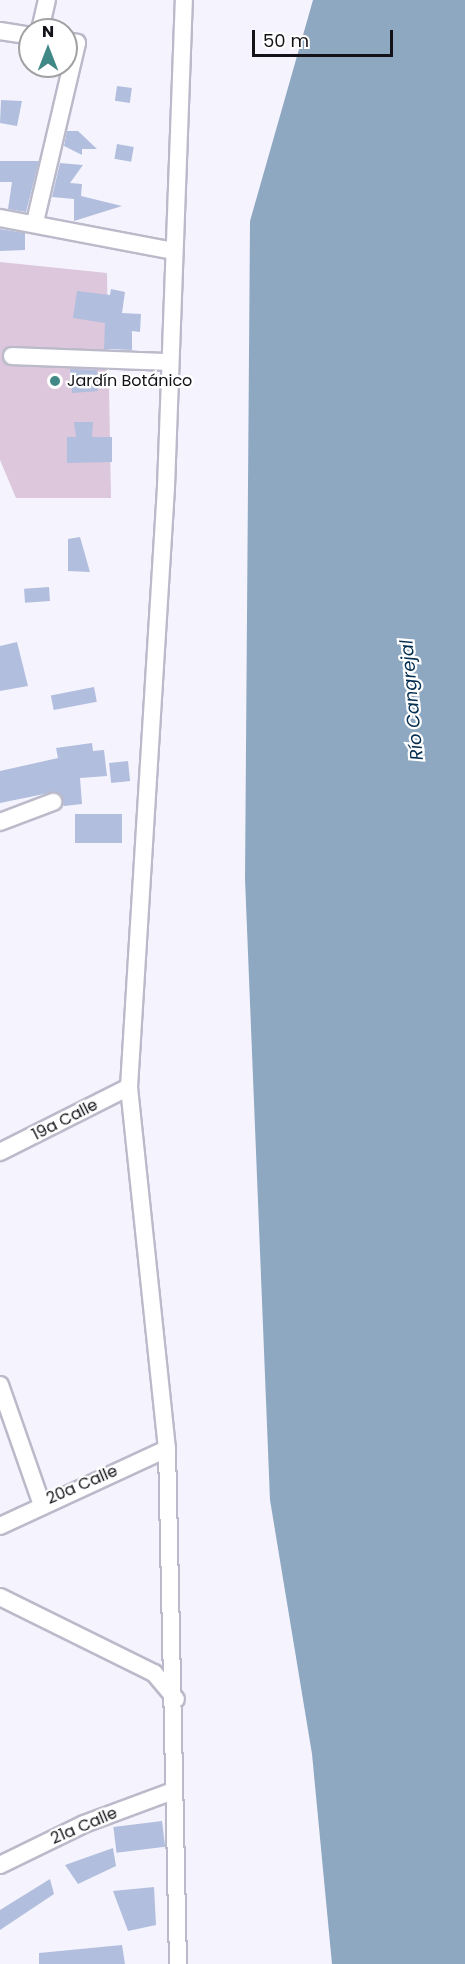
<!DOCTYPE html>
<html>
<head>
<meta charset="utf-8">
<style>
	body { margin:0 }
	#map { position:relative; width:465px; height:1964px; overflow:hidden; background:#f5f4fe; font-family:Poppins,sans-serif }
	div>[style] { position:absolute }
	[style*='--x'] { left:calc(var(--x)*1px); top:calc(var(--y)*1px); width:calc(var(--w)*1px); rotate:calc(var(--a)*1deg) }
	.green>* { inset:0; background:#dcc7dc }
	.water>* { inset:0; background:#8fa8c2 }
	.building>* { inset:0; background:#b2bedd; transform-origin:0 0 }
	.roads { filter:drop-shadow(2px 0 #bbbaca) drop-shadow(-2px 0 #bbbaca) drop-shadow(0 2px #bbbaca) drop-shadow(0 -2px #bbbaca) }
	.minor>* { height:16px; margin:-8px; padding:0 8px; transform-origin:8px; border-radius:8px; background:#fff }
	.dots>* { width:16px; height:16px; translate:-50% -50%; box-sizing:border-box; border:3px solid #fff; border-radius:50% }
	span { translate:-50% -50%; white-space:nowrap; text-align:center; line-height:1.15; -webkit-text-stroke:4.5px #fff; paint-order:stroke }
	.poi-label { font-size:16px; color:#131218 }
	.left { translate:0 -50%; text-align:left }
	.street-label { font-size:16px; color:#131218 }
	.water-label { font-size:18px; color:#032d4f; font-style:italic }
	.north { position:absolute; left:18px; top:18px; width:60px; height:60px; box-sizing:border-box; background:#fff; border:2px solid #a1a0a3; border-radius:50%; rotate:0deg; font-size:16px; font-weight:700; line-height:24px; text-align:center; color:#131218 }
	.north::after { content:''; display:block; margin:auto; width:21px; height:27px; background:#418986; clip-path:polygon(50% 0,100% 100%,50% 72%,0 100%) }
	.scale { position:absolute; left:252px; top:30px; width:141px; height:27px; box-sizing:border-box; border:3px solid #131218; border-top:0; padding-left:8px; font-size:18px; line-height:21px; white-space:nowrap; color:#131218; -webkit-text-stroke:4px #fff; paint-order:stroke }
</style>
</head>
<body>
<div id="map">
	<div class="green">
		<i style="clip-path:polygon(0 262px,107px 273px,111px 498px,16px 498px,0 460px)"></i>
	</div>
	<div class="water">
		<i style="clip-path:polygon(313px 0,465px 0,465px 1964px,332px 1964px,312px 1754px,270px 1500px,245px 879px,250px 221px)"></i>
	</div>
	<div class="building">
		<i style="left:117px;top:86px;width:15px;height:15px;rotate:8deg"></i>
		<i style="clip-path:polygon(1px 100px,22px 101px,17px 126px,0 123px)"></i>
		<i style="clip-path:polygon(67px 131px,78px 131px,97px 149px,82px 149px,82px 155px,64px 146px)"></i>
		<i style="left:117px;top:144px;width:17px;height:15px;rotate:10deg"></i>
		<i style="clip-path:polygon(0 161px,39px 161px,26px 212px,8px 209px,12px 182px,0 182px)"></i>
		<i style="clip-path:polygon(60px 163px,83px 165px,70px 183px,82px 184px,81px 196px,122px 206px,74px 221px,74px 199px,52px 197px)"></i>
		<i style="clip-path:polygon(0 229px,25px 233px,25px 250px,0 251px)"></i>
		<i style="clip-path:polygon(111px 289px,125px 292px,122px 313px,141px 314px,140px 332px,132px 331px,132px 350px,104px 349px,105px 323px,73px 318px,77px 291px,110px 295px)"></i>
		<i style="clip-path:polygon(70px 369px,97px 370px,98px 391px,72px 393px)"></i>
		<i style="clip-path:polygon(74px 422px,93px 422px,92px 437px,112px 437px,112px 462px,67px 463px,67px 437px,76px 437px)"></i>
		<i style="clip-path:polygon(80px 537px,90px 572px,68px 571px,68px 539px)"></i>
		<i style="left:49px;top:587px;width:14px;height:25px;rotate:86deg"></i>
		<i style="clip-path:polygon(17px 642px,28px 686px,0 691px,0 646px)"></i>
		<i style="left:94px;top:687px;width:15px;height:44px;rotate:79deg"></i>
		<i style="clip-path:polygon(92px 743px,93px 751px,104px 750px,107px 776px,80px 778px,82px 804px,64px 806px,54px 792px,0 803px,0 771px,58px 758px,56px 748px)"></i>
		<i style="left:128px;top:761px;width:20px;height:19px;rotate:84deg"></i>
		<i style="left:75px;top:814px;width:47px;height:29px"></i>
		<i style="left:162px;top:1821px;width:26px;height:49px;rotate:83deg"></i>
		<i style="clip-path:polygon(113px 1848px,116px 1866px,78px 1884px,65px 1865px)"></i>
		<i style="clip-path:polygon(50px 1879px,54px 1894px,0 1930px,0 1910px)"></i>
		<i style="clip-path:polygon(154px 1887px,156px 1925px,128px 1931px,113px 1891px)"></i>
		<i style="clip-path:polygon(122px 1945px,125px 1964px,39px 1964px,39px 1953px)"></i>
	</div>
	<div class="roads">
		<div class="minor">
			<i style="--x:40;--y:30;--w:31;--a:-77"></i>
			<i style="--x:0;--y:31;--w:30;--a:9"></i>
			<i style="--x:0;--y:218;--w:176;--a:10.8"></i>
			<i style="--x:35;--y:222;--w:184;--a:-76.8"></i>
			<i style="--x:77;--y:43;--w:11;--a:-170"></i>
			<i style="--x:12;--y:356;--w:158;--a:2.2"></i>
			<i style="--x:0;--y:822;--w:57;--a:-20.7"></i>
			<i style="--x:0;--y:1152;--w:144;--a:-26.7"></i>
			<i style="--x:0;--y:1385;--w:124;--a:70.7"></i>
			<i style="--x:0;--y:1526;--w:184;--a:-24.8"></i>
			<i style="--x:0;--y:1597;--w:172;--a:26.3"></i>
			<i style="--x:154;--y:1673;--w:34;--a:50"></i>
			<i style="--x:0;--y:1865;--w:93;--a:-26"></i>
			<i style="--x:84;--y:1824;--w:92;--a:-20.4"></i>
			<i style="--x:178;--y:1964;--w:515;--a:-91.22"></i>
			<i style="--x:167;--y:1449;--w:364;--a:-96"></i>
			<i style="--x:129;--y:1087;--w:601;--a:-86.47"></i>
			<i style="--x:166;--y:487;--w:487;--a:-87.9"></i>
		</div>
	</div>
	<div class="dots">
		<i style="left:55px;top:381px;background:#418986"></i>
	</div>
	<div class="poi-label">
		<span class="left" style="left:67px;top:381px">Jardín Botánico</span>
	</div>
	<div class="street-label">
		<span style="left:65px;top:1120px;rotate:-27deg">19a Calle</span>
		<span style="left:82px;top:1485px;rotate:-23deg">20a Calle</span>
		<span style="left:84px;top:1826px;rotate:-23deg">21a Calle</span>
	</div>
	<div class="water-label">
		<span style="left:412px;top:700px;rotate:-95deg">Río Cangrejal</span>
	</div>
	<div class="north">N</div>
	<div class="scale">50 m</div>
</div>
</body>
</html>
